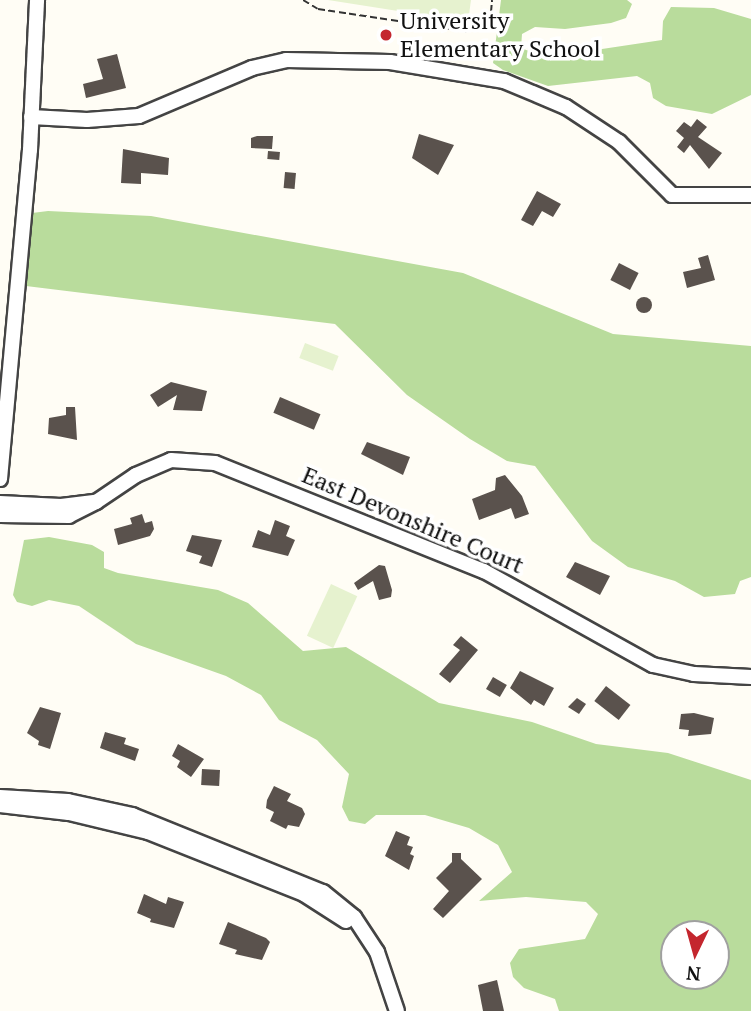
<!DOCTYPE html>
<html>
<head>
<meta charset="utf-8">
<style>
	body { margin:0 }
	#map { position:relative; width:751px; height:1011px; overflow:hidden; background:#fffdf5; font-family:"PT Serif",serif }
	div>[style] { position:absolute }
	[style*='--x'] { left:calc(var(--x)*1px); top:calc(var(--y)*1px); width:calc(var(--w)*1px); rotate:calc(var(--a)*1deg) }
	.forest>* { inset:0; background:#b9dc9c }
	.pitch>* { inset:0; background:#e6f2cf; transform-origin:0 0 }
	.building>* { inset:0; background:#5a524d; transform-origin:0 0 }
	.round { border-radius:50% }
	.path>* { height:2px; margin-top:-1px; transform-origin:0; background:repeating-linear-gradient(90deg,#333 0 7px,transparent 0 10.5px) }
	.roads { filter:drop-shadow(2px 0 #444) drop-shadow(-2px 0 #444) drop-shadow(0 2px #444) drop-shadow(0 -2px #444) }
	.minor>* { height:14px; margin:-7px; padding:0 7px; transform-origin:7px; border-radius:7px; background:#fff }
	.dots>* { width:19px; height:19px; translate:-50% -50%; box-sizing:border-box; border:4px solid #fff; border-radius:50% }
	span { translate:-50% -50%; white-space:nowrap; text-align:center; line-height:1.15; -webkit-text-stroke:7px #fff; paint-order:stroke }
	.poi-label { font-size:24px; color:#111 }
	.left { translate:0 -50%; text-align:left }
	.street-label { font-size:24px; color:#111 }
	.north { position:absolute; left:660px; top:920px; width:70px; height:70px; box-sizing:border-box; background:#fff; border:2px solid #a0a0a0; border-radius:50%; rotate:185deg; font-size:19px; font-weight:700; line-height:28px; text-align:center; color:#111 }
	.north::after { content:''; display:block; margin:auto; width:24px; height:32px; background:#c4262e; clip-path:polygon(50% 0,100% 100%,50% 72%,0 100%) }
</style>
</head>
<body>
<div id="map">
	<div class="forest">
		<i style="clip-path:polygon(501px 0,627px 0,632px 4px,626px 18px,611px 23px,565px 29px,535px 27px,522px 34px,521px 48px,534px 53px,562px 55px,662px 40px,663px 21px,671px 7px,714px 8px,751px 19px,751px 95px,712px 114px,666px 106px,653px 98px,650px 83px,637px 76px,548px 86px,503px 70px,493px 63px)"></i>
		<i style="clip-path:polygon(48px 211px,151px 216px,463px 273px,613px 334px,751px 346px,751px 577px,740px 581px,735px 594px,704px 597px,675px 581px,628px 567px,592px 541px,535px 466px,507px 461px,470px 439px,407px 395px,335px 324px,26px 286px,32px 213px)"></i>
		<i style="clip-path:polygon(evenodd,49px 537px,92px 545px,104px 552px,104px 568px,118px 573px,218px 590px,248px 603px,303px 651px,346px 647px,439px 703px,532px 722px,596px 744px,668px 753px,751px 780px,751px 1011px,559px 1011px,555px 999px,524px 988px,513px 977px,510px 963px,519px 949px,585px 939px,598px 914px,586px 902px,526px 897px,479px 901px,512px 872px,498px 845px,469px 828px,425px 815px,376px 815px,365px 824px,349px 821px,342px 807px,349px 774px,317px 740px,279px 720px,261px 695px,226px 676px,136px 644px,79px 606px,49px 600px,32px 606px,17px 602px,13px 595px,24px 540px,49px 537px,674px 934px,716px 934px,716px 976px,674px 976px,674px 934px)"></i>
	</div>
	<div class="pitch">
		<i style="clip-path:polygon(328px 0,471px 0,468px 22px)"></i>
		<i style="left:305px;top:343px;width:36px;height:16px;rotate:21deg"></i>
		<i style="left:331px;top:584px;width:29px;height:57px;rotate:25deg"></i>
	</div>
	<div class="building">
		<i style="clip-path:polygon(117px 54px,126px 88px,86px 98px,83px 84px,103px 79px,97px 59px)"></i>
		<i style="clip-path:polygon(697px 119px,707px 127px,698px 137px,722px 153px,709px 169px,690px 145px,684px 153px,677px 147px,684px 138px,676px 131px,684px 122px,691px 127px)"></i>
		<i style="clip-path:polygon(419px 134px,454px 145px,438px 175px,412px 158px)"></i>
		<i style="clip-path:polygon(257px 136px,273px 136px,272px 149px,251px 148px,251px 138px)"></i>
		<i style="clip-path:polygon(123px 149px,169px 158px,168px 175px,141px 173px,141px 184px,121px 183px)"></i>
		<i style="left:268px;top:151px;width:12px;height:8px;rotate:5deg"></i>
		<i style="left:285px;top:172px;width:11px;height:16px;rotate:5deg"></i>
		<i style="clip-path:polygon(537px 191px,561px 204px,553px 217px,542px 211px,533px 226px,521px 220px)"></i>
		<i style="clip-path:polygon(708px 255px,715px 280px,687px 288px,683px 272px,701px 268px,698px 258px)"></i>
		<i style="left:619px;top:263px;width:22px;height:19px;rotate:27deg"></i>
		<i class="round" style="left:636px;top:297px;width:16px;height:16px"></i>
		<i style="clip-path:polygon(171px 382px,207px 391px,202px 411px,173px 410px,177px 395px,158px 407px,150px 395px)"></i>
		<i style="left:280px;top:397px;width:44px;height:17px;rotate:23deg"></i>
		<i style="clip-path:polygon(66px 407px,75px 407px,77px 440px,48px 434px,49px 418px,66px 415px)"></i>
		<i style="clip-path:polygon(367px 442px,410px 457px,403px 475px,361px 454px)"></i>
		<i style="clip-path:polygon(505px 475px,522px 496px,529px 514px,515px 519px,511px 508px,479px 520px,472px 499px,495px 490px,496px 478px)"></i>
		<i style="clip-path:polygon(142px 514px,145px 523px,152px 521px,154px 529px,150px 536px,118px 545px,114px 529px,132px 524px,130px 518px)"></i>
		<i style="clip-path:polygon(275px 520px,290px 526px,286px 536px,295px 540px,288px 556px,252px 547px,258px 530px,270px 535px)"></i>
		<i style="clip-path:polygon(192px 535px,222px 540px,212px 567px,199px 563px,202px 556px,186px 551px)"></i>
		<i style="clip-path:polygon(575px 562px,610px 576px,600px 595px,566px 577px)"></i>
		<i style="clip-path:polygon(379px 565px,385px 566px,392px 590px,391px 597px,379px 600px,373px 581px,358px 590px,354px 583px)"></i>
		<i style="clip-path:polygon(461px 636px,478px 650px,450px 683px,439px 674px,460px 650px,453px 645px)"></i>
		<i style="clip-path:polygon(520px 671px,554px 688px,544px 706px,534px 700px,531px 705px,510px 688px)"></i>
		<i style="left:493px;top:677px;width:16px;height:14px;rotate:30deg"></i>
		<i style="left:606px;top:686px;width:31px;height:19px;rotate:38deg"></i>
		<i style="clip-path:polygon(577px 698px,586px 704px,579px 714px,568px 707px)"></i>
		<i style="clip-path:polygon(40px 707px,61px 713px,50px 749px,38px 745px,39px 741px,27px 733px)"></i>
		<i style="clip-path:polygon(694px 713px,714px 718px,711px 734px,688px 736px,689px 730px,679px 729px,681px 714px)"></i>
		<i style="clip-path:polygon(105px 732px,126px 738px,124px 744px,139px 749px,135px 761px,100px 748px)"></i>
		<i style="clip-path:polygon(178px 744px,204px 759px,191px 777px,177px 767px,180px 761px,172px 756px)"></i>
		<i style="left:202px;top:769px;width:18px;height:16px;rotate:3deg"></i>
		<i style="clip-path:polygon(274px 786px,291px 794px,287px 801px,302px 808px,305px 814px,299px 827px,288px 825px,286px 829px,270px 821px,274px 812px,266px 808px,267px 800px)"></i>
		<i style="clip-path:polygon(396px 831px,410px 837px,407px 845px,413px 847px,410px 854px,414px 856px,409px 870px,385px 856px)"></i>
		<i style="clip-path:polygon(452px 853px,461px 853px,461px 859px,482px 879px,443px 918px,433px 909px,449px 891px,436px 878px,452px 862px)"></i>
		<i style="clip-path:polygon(144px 894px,166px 904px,168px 897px,184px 902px,174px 928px,150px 922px,151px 919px,137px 913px)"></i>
		<i style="clip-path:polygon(228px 922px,266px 938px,270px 942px,262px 960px,235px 954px,237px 950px,219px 944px)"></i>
		<i style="clip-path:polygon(497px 980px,504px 1011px,483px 1011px,478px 985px)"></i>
	</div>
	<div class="path">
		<i style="--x:303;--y:0;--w:17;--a:31"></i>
		<i style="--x:318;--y:9;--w:150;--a:8.5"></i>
		<i style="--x:466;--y:31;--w:13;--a:-13"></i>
		<i style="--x:479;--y:28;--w:20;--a:-53"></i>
		<i style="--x:491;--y:12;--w:12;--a:-85"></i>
	</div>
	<div class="roads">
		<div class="minor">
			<i style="--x:31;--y:117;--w:56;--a:3.1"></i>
			<i style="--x:87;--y:120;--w:52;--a:-4.4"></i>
			<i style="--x:139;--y:116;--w:123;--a:-23"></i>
			<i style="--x:252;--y:68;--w:35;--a:-13"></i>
			<i style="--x:286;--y:60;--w:104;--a:1.1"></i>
			<i style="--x:390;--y:62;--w:116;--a:9.5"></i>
			<i style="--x:504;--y:81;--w:67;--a:22.8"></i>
			<i style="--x:566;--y:107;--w:64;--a:33.4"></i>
			<i style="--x:619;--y:142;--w:75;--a:45"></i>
			<i style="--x:672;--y:195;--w:79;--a:0"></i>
			<i style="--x:0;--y:479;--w:330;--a:-84.8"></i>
			<i style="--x:30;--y:150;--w:150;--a:-87.3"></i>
			<i style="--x:96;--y:502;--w:48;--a:-34"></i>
			<i style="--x:136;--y:475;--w:38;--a:-23"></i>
			<i style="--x:171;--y:460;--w:44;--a:3.9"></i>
			<i style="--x:215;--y:463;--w:290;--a:21.9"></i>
			<i style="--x:484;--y:571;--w:193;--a:29.1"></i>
			<i style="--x:653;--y:665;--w:42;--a:12.4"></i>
			<i style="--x:694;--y:674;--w:57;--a:3"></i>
			<i style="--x:0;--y:503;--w:61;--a:2.8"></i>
			<i style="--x:61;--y:506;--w:35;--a:-7"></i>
			<i style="--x:96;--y:502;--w:30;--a:153"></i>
			<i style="--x:69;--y:516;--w:69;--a:-179.2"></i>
			<i style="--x:0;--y:797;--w:68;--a:3.4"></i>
			<i style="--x:68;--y:801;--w:66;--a:12.3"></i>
			<i style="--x:132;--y:815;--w:206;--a:22"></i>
			<i style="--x:323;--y:892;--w:40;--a:39"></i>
			<i style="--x:354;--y:917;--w:42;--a:56.7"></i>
			<i style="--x:377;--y:952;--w:62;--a:71.3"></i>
			<i style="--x:0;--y:805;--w:69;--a:6.6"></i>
			<i style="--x:69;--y:813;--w:81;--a:13.5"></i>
			<i style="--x:148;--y:832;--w:168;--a:21.7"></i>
			<i style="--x:304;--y:894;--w:50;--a:32.7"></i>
		</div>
	</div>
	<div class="dots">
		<i style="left:386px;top:35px;background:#c4262e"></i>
	</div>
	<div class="poi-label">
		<span class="left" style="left:400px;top:35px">University<br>Elementary School</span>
	</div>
	<div class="street-label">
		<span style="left:413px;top:520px;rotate:23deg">East Devonshire Court</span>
	</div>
	<div class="north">N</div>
</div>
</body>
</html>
